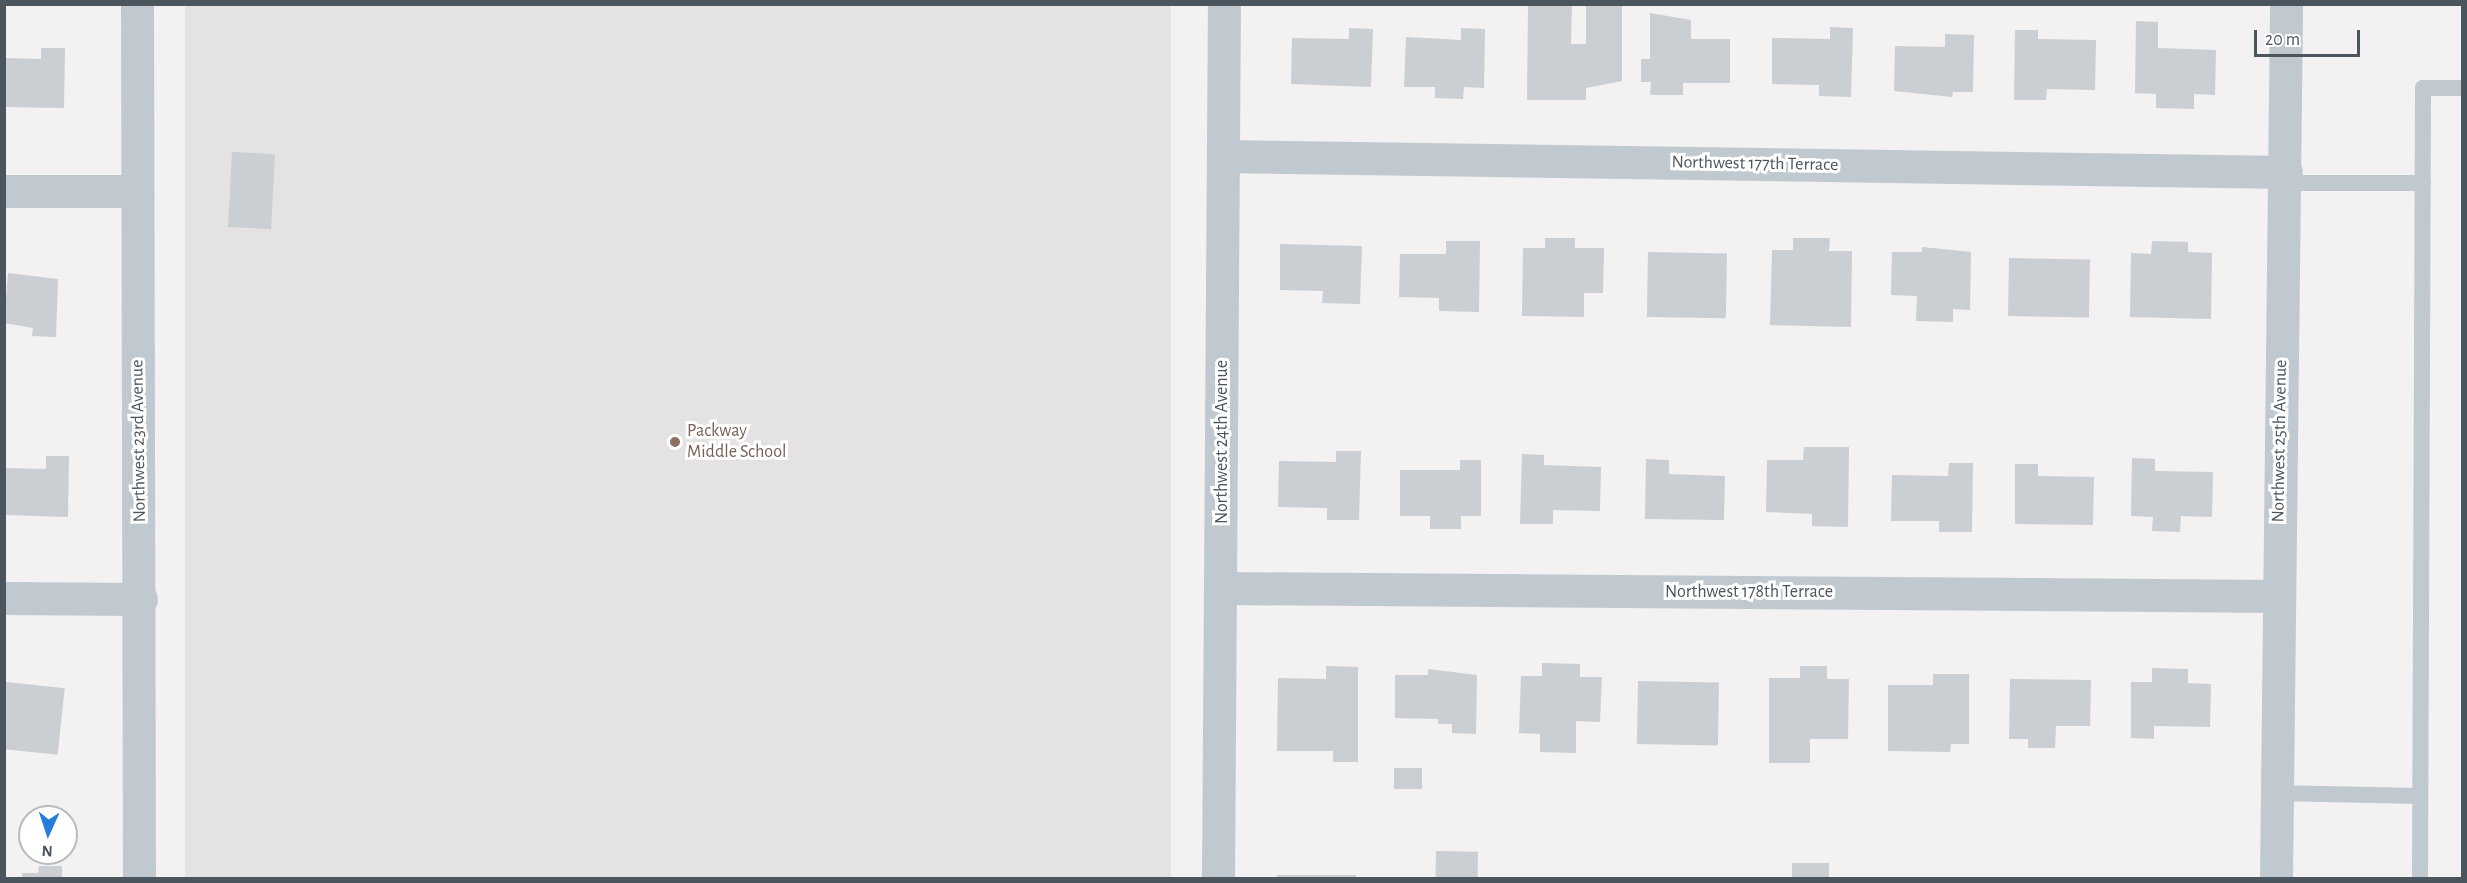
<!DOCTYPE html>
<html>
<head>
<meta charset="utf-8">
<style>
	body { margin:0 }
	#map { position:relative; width:2467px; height:883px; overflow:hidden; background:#f3f1f1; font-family:"Alegreya Sans",sans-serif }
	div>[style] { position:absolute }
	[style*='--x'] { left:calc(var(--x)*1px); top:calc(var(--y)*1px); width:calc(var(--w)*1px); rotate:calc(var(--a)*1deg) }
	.education>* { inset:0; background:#e4e2e2; transform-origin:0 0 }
	.building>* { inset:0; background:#cbced3; transform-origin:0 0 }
	.lane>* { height:16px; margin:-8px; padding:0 8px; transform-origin:8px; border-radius:8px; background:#c0c9cf }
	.street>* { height:33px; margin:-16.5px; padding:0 16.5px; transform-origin:16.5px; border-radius:16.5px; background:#c0c9cf }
	.dots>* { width:16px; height:16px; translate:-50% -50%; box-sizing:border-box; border:3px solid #fff; border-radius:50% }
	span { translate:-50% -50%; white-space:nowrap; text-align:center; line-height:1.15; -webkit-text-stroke:6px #fff; paint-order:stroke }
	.street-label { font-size:18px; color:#4a555d }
	.education-label { font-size:18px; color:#785e54 }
	.left { translate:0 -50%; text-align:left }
	.frame { position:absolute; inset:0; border:6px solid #4a555d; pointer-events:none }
	.north { position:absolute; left:18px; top:805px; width:60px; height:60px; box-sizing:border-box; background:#fff; border:2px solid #b7bbbe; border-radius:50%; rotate:183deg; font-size:16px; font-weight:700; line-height:24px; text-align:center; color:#4a555d }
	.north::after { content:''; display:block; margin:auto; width:21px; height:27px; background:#267cd9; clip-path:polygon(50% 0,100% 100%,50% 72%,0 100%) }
	.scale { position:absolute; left:2254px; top:30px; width:106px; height:27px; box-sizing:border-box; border:3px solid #4a555d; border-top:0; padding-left:8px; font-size:18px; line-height:21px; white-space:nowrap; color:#4a555d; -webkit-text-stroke:4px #fff; paint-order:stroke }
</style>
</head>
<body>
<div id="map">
	<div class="education">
		<i style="left:185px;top:5px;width:986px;height:873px"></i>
	</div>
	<div class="building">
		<i style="clip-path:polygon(1586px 4px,1622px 4px,1622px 81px,1586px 88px,1586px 100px,1527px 100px,1528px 5px,1572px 5px,1571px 44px,1586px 44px)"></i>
		<i style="clip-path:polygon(1650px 13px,1691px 20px,1691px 39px,1730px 39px,1730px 83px,1683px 83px,1683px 95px,1650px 95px,1651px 82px,1641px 82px,1641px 59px,1650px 59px)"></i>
		<i style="clip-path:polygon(2136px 21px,2158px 22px,2158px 48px,2216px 50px,2215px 95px,2194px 94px,2194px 109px,2156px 108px,2156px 94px,2135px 93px)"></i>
		<i style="clip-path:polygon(1830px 27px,1853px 28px,1851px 97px,1819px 96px,1819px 85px,1772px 84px,1772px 38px,1830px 39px)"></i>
		<i style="clip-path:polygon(1349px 28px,1373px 29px,1371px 87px,1291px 84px,1292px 38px,1349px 39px)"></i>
		<i style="clip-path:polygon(1461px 28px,1485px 29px,1484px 88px,1464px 87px,1463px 99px,1435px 98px,1435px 87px,1404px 87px,1406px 37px,1461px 40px)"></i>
		<i style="clip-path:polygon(2015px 30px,2038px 30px,2038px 39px,2096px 40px,2095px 90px,2047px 89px,2046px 100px,2014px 100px)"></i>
		<i style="clip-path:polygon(1945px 34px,1974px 35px,1973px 92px,1953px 92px,1952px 97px,1894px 91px,1895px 46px,1945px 47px)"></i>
		<i style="clip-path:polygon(41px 48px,65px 48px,64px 108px,4px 107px,4px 58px,41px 59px)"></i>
		<i style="left:232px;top:152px;width:43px;height:75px;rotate:3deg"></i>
		<i style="clip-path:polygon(1545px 238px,1575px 238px,1575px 248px,1604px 248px,1603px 293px,1584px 293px,1584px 317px,1522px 316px,1523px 248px,1545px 248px)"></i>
		<i style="clip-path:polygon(1793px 238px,1830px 238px,1829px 251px,1852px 251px,1851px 327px,1770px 325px,1772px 250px,1793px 250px)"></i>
		<i style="clip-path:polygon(1446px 241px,1480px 241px,1479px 312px,1439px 311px,1439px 298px,1399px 297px,1400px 254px,1446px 254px)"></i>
		<i style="clip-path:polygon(2152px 241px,2188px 242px,2188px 252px,2212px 253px,2211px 319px,2130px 317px,2131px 253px,2151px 254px)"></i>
		<i style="clip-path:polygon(1280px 244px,1362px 246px,1360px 304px,1322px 303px,1323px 291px,1280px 290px)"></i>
		<i style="clip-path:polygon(1922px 247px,1971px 252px,1970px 310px,1953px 309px,1953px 322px,1916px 321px,1917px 296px,1891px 295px,1892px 252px,1922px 252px)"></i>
		<i style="left:1648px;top:252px;width:79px;height:65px;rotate:1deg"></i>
		<i style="left:2009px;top:258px;width:81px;height:58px;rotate:1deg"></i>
		<i style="clip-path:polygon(8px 273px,58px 279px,56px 337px,32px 336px,33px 328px,4px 323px)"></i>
		<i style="clip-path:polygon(1804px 447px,1849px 447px,1848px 527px,1812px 526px,1812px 514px,1766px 512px,1767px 460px,1803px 460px)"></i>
		<i style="clip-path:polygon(1336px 451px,1361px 451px,1359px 520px,1327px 520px,1327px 508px,1278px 507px,1279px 461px,1336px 462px)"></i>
		<i style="clip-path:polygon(1522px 454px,1544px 455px,1544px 465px,1601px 467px,1600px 511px,1553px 510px,1553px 524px,1520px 524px)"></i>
		<i style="clip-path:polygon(46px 456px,69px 456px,68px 517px,4px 515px,4px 468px,46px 469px)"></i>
		<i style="clip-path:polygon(2132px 458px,2155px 459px,2155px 471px,2213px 472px,2212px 517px,2181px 516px,2180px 532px,2152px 531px,2153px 517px,2131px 516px)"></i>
		<i style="clip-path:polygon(1646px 459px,1669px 460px,1669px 474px,1725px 476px,1724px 520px,1645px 519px)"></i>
		<i style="clip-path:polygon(1460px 460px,1481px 460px,1481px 516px,1461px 516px,1461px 529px,1430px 529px,1430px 516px,1400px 516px,1400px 470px,1460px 470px)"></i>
		<i style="clip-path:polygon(1949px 463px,1973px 463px,1972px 532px,1939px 532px,1939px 521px,1891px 521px,1892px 475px,1948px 476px)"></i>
		<i style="clip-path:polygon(2015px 464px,2038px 464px,2038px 476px,2094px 477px,2093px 525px,2015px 524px)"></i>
		<i style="clip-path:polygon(1542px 663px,1580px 664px,1580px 677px,1602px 677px,1600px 722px,1576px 721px,1576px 753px,1540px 752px,1540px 734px,1519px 733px,1521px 676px,1542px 676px)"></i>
		<i style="clip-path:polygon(1326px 666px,1358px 667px,1358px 762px,1333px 762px,1333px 751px,1277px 751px,1278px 678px,1326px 679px)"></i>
		<i style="clip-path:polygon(1800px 666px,1827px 666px,1827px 679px,1849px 679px,1848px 739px,1810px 739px,1810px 763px,1769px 763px,1769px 678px,1800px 678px)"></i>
		<i style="clip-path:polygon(2152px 668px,2188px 669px,2188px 683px,2211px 684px,2210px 727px,2154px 726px,2154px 739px,2131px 738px,2131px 682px,2152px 682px)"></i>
		<i style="clip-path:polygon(1428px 669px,1477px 675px,1476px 734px,1452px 733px,1452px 724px,1438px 724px,1438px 719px,1395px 718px,1395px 675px,1428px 675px)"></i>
		<i style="clip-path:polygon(1933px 674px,1969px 674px,1969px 744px,1951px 744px,1950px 752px,1888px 751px,1888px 685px,1933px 685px)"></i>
		<i style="clip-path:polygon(2010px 679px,2091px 680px,2090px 726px,2056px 726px,2055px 748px,2028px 748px,2028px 739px,2009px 739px)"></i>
		<i style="left:1638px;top:681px;width:81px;height:63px;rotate:1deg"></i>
		<i style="left:6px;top:682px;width:59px;height:67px;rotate:6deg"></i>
		<i style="left:1394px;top:768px;width:28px;height:21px"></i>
		<i style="left:1436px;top:851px;width:42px;height:27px;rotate:1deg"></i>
		<i style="left:1792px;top:863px;width:37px;height:15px"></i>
		<i style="clip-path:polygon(39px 866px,62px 866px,62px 878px,22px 878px,22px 873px,38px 873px)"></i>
		<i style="left:1277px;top:875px;width:79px;height:3px"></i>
	</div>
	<div class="lane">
		<i style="--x:2286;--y:183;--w:137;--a:0"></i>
		<i style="--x:2276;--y:793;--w:144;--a:1.2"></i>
		<i style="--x:2420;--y:878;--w:790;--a:-89.78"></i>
		<i style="--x:2423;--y:88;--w:39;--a:0"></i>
	</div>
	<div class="street">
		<i style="--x:137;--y:4;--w:874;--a:89.87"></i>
		<i style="--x:1223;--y:156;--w:1063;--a:0.86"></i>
		<i style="--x:4;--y:191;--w:131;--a:0"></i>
		<i style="--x:1221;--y:588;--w:1056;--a:0.43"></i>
		<i style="--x:4;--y:598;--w:137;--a:0.4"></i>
		<i style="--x:1218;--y:878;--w:874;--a:-89.61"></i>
		<i style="--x:2276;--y:878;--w:874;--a:-89.34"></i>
	</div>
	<div class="dots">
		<i style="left:675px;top:442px;background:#8d6e63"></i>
	</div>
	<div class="street-label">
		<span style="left:1755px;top:164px;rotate:1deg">Northwest 177th Terrace</span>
		<span style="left:139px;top:441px;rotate:-91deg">Northwest 23rd Avenue</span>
		<span style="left:2280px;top:441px;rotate:-89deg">Northwest 25th Avenue</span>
		<span style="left:1222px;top:442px;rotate:-90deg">Northwest 24th Avenue</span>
		<span style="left:1749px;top:592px">Northwest 178th Terrace</span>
	</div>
	<div class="education-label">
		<span class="left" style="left:687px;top:442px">Packway<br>Middle School</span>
	</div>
	<div class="frame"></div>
	<div class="north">N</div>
	<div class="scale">20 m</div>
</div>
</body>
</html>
